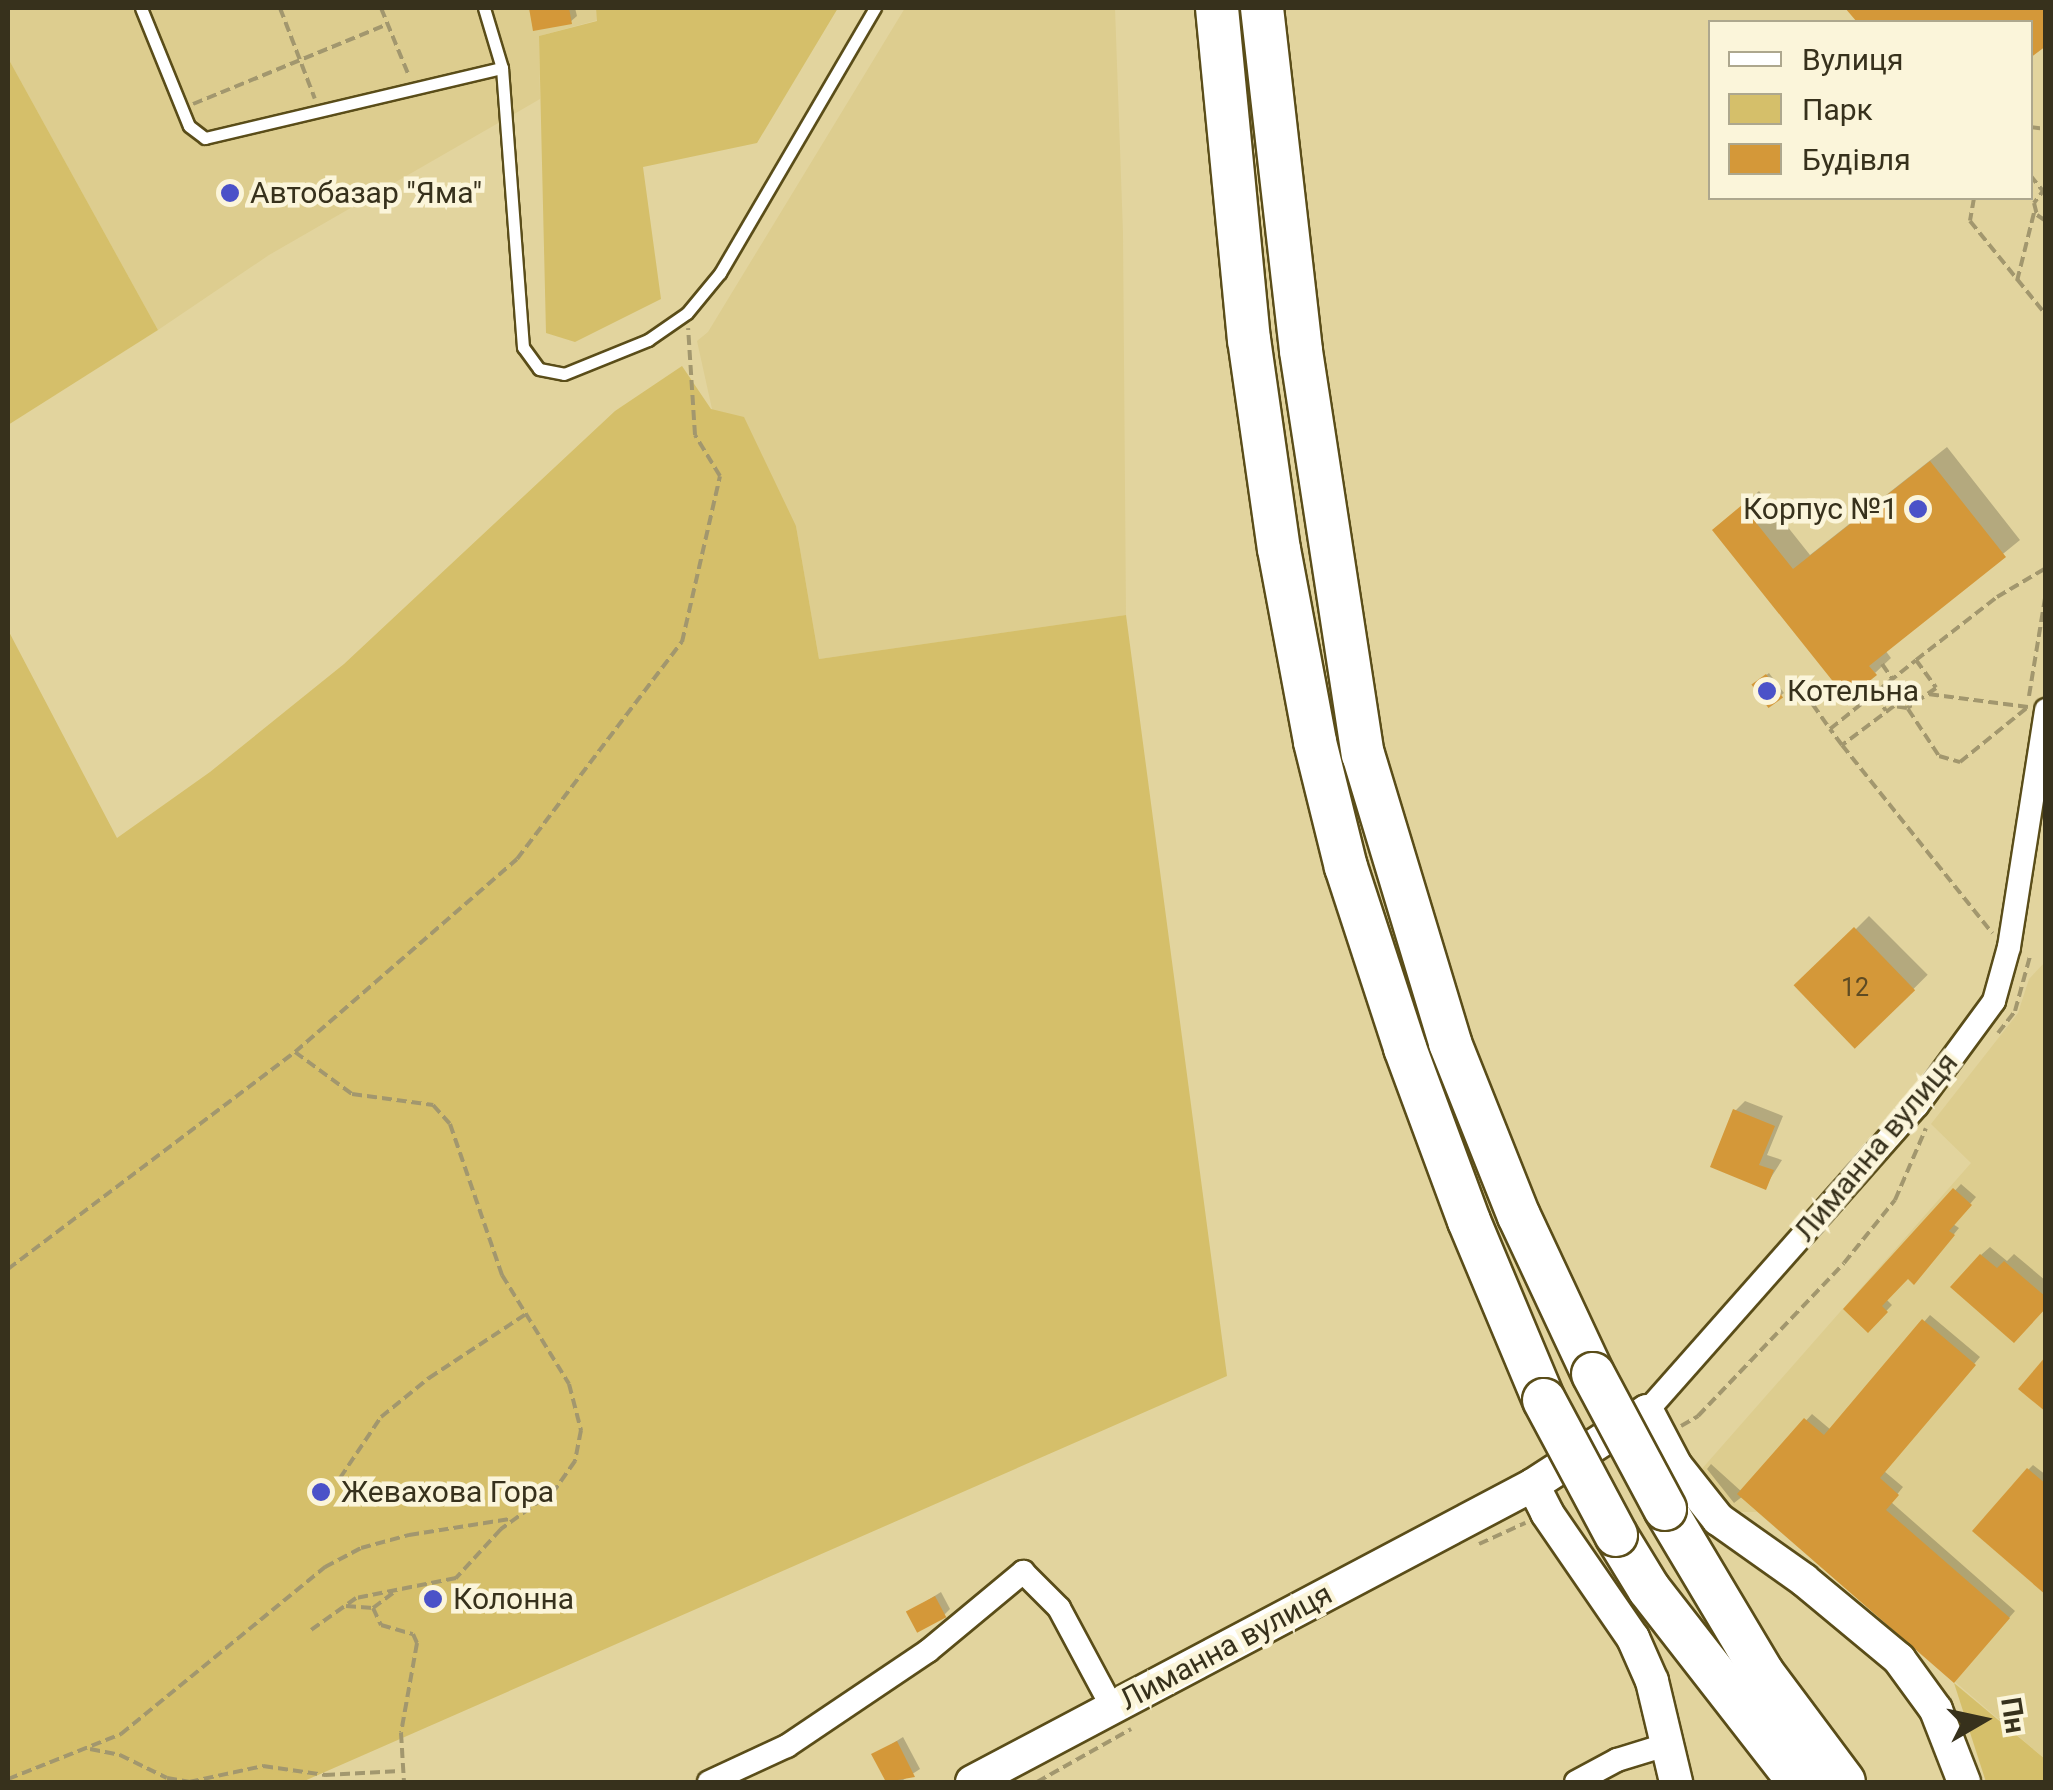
<!DOCTYPE html>
<html>
<head>
<meta charset="utf-8">
<style>
	body { margin:0 }
	#map { position:relative; width:2053px; height:1790px; overflow:hidden; background:#e2d49e; font-family:Roboto,sans-serif }
	div>[style] { position:absolute }
	[style*='--x'] { left:calc(var(--x)*1px); top:calc(var(--y)*1px); width:calc(var(--w)*1px); rotate:calc(var(--a)*1deg) }
	.built>* { inset:0; background:#ddcd8f }
	.green>* { inset:0; background:#d5bf6a }
	.shadow>* { inset:0; background:#0003; transform-origin:0 0 }
	.building>* { inset:0; background:#d49839; transform-origin:0 0 }
	.path>* { height:4px; margin-top:-2px; transform-origin:0; background:repeating-linear-gradient(90deg,#a2976e 0 10px,transparent 0 15px) }
	.roads { filter:drop-shadow(2px 0 #5a4d19) drop-shadow(-2px 0 #5a4d19) drop-shadow(0 2px #5a4d19) drop-shadow(0 -2px #5a4d19) }
	.lane>* { height:11px; margin:-5.5px; padding:0 5.5px; transform-origin:5.5px; border-radius:5.5px; background:#fff }
	.street>* { height:22px; margin:-11px; padding:0 11px; transform-origin:11px; border-radius:11px; background:#fff }
	.secondary>* { height:32px; margin:-16px; padding:0 16px; transform-origin:16px; border-radius:16px; background:#fff }
	.highway>* { height:42px; margin:-21px; padding:0 21px; transform-origin:21px; border-radius:21px; background:#fff }
	.bridges { filter:drop-shadow(2px 0 #5a4d19) drop-shadow(-2px 0 #5a4d19) drop-shadow(0 2px #5a4d19) drop-shadow(0 -2px #5a4d19) }
	.highway-bridge>* { height:42px; margin:-21px; padding:0 21px; transform-origin:21px; border-radius:21px; background:#fff }
	.dots>* { width:28px; height:28px; translate:-50% -50%; box-sizing:border-box; border:5px solid #fbf5da; border-radius:50% }
	span { translate:-50% -50%; white-space:nowrap; text-align:center; line-height:1.15; -webkit-text-stroke:9px #fbf5da; paint-order:stroke }
	.number-label { font-size:25px; color:#5e4b23 }
	.number-label span { -webkit-text-stroke-width:0 }
	.poi-label { font-size:30px; color:#37311c }
	.left { translate:0 -50%; text-align:left }
	.right { translate:-100% -50%; text-align:right }
	.street-label { font-size:30px; color:#37311c }
	.frame { position:absolute; inset:0; border:10px solid #37311c; pointer-events:none }
	.legend { position:absolute; left:1708px; top:20px; width:325px; height:180px; box-sizing:border-box; background:#fbf5da; border:2px solid #ada78e; margin:0; padding:12px 18px; list-style:none; font-size:30px; color:#37311c }
	.legend li { display:flex; align-items:center; gap:20px; height:50px }
	.legend b { width:50px; border:2px solid #ada78e }
	.north { position:absolute; left:1933px; top:1670px; width:100px; height:100px; -webkit-text-stroke:8px #fbf5da; paint-order:stroke; rotate:81deg; font-size:28px; font-weight:700; line-height:40px; text-align:center; color:#37311c }
	.north::after { content:''; display:block; margin:auto; width:35px; height:45px; background:#37311c; clip-path:polygon(50% 0,100% 100%,50% 72%,0 100%) }
</style>
</head>
<body>
<div id="map">
	<div class="built">
		<i style="clip-path:polygon(8px 8px,596px 8px,598px 20px,539px 36px,540px 99px,269px 255px,158px 330px,8px 58px)"></i>
		<i style="clip-path:polygon(905px 8px,1115px 8px,1123px 233px,1126px 615px,819px 659px,796px 526px,712px 409px,697px 341px,708px 332px)"></i>
		<i style="clip-path:polygon(2045px 962px,2045px 1759px,1757px 1512px,1731px 1512px,1693px 1479px,1971px 1163px,1931px 1124px,2018px 1013px,2029px 979px)"></i>
	</div>
	<div class="green">
		<i style="clip-path:polygon(596px 8px,838px 8px,757px 143px,643px 167px,661px 299px,575px 342px,546px 333px,539px 36px,597px 21px)"></i>
		<i style="clip-path:polygon(8px 58px,158px 330px,8px 425px)"></i>
		<i style="clip-path:polygon(682px 366px,711px 409px,744px 417px,796px 526px,819px 659px,1126px 615px,1227px 1376px,302px 1782px,8px 1782px,8px 630px,117px 838px,210px 772px,344px 664px,615px 411px)"></i>
		<i style="clip-path:polygon(1954px 1683px,2045px 1759px,2045px 1782px,1986px 1782px)"></i>
	</div>
	<div class="shadow">
		<i style="clip-path:polygon(532px 8px,575px 8px,577px 16px,570px 22px,535px 28px)"></i>
		<i style="clip-path:polygon(1848px 8px,2046px 8px,2046px 43px,2030px 22px,1860px 22px)"></i>
		<i style="clip-path:polygon(1947px 447px,2020px 540px,1885px 650px,1891px 658px,1875px 673px,1715px 530px,1759px 491px,1810px 555px)"></i>
		<i style="left:1769px;top:673px;width:25px;height:19px;rotate:53deg"></i>
		<i style="left:1869px;top:916px;width:83px;height:100px;rotate:45deg"></i>
		<i style="clip-path:polygon(1745px 1101px,1783px 1116px,1767px 1155px,1782px 1160px,1765px 1187px,1735px 1111px)"></i>
		<i style="clip-path:polygon(1961px 1184px,1976px 1197px,1953px 1224px,1959px 1228px,1920px 1275px,1908px 1276px,1886px 1299px,1892px 1305px,1868px 1330px,1847px 1309px)"></i>
		<i style="clip-path:polygon(1990px 1247px,2007px 1261px,2014px 1254px,2046px 1281px,2046px 1305px,2014px 1340px,1981px 1255px)"></i>
		<i style="clip-path:polygon(1930px 1315px,1980px 1357px,1884px 1471px,1903px 1487px,1891px 1502px,2015px 1611px,1960px 1674px,1743px 1496px,1734px 1503px,1707px 1469px,1711px 1464px,1742px 1492px,1812px 1414px,1831px 1430px)"></i>
		<i style="clip-path:polygon(2033px 1465px,2046px 1475px,2046px 1591px,2028px 1470px)"></i>
		<i style="clip-path:polygon(941px 1592px,950px 1609px,944px 1615px,909px 1612px)"></i>
		<i style="clip-path:polygon(903px 1737px,920px 1769px,900px 1782px,889px 1782px,874px 1755px)"></i>
	</div>
	<div class="building">
		<i style="clip-path:polygon(529px 8px,569px 8px,572px 24px,533px 31px)"></i>
		<i style="clip-path:polygon(1845px 8px,2046px 8px,2046px 46px,2030px 58px,2030px 22px,1857px 22px)"></i>
		<i style="clip-path:polygon(1930px 461px,2006px 557px,1869px 666px,1877px 675px,1847px 699px,1712px 530px,1742px 505px,1793px 569px)"></i>
		<i style="left:1766px;top:674px;width:29px;height:18px;rotate:54deg"></i>
		<i style="left:1854px;top:927px;width:88px;height:84px;rotate:46deg"></i>
		<i style="clip-path:polygon(1733px 1109px,1775px 1126px,1759px 1165px,1774px 1170px,1766px 1190px,1710px 1167px)"></i>
		<i style="clip-path:polygon(1953px 1188px,1972px 1205px,1949px 1231px,1955px 1235px,1914px 1285px,1908px 1279px,1882px 1306px,1888px 1312px,1868px 1333px,1843px 1309px)"></i>
		<i style="clip-path:polygon(1980px 1254px,1997px 1268px,2004px 1261px,2046px 1297px,2046px 1308px,2014px 1343px,1950px 1287px)"></i>
		<i style="clip-path:polygon(1922px 1319px,1976px 1365px,1880px 1478px,1899px 1495px,1886px 1510px,2010px 1618px,1954px 1683px,1737px 1494px,1804px 1418px,1824px 1435px)"></i>
		<i style="clip-path:polygon(2046px 1356px,2046px 1412px,2018px 1389px)"></i>
		<i style="clip-path:polygon(2027px 1468px,2046px 1484px,2046px 1595px,1972px 1531px)"></i>
		<i style="left:935px;top:1596px;width:24px;height:33px;rotate:62deg"></i>
		<i style="clip-path:polygon(897px 1741px,915px 1777px,886px 1782px,871px 1754px)"></i>
	</div>
	<div class="path">
		<i style="--x:280;--y:8;--w:97;--a:69"></i>
		<i style="--x:381;--y:8;--w:74;--a:67.6"></i>
		<i style="--x:193;--y:104;--w:211;--a:-22.3"></i>
		<i style="--x:2030;--y:127;--w:16;--a:7"></i>
		<i style="--x:2030;--y:175;--w:19;--a:51"></i>
		<i style="--x:2046;--y:187;--w:20;--a:127"></i>
		<i style="--x:2034;--y:203;--w:12;--a:76"></i>
		<i style="--x:2037;--y:215;--w:11;--a:34"></i>
		<i style="--x:1974;--y:198;--w:23;--a:100"></i>
		<i style="--x:1970;--y:221;--w:121;--a:51"></i>
		<i style="--x:2017;--y:281;--w:74;--a:-76"></i>
		<i style="--x:1916;--y:660;--w:103;--a:-37.9"></i>
		<i style="--x:1997;--y:597;--w:57;--a:-30.6"></i>
		<i style="--x:1882;--y:664;--w:19;--a:55"></i>
		<i style="--x:1804;--y:692;--w:45;--a:54.9"></i>
		<i style="--x:1830;--y:729;--w:110;--a:-38.7"></i>
		<i style="--x:1916;--y:660;--w:34;--a:54"></i>
		<i style="--x:1936;--y:688;--w:35;--a:145"></i>
		<i style="--x:1907;--y:708;--w:13;--a:-171"></i>
		<i style="--x:1894;--y:706;--w:65;--a:143.1"></i>
		<i style="--x:1842;--y:745;--w:20;--a:-127"></i>
		<i style="--x:1875;--y:695;--w:19;--a:55"></i>
		<i style="--x:2029;--y:696;--w:105;--a:-80.7"></i>
		<i style="--x:1908;--y:709;--w:56;--a:56.6"></i>
		<i style="--x:1939;--y:756;--w:22;--a:16"></i>
		<i style="--x:1960;--y:762;--w:87;--a:-39"></i>
		<i style="--x:2028;--y:707;--w:101;--a:-172.6"></i>
		<i style="--x:1842;--y:745;--w:241;--a:51.4"></i>
		<i style="--x:1998;--y:1033;--w:28;--a:-52"></i>
		<i style="--x:2015;--y:1011;--w:57;--a:-74.7"></i>
		<i style="--x:295;--y:1052;--w:71;--a:36.4"></i>
		<i style="--x:352;--y:1094;--w:82;--a:7.7"></i>
		<i style="--x:433;--y:1105;--w:25;--a:48"></i>
		<i style="--x:450;--y:1124;--w:160;--a:71"></i>
		<i style="--x:502;--y:1275;--w:128;--a:58.4"></i>
		<i style="--x:569;--y:1384;--w:48;--a:75.4"></i>
		<i style="--x:581;--y:1430;--w:32;--a:101"></i>
		<i style="--x:575;--y:1461;--w:35;--a:125"></i>
		<i style="--x:555;--y:1490;--w:67;--a:144.2"></i>
		<i style="--x:501;--y:1529;--w:67;--a:132.6"></i>
		<i style="--x:456;--y:1578;--w:102;--a:168.7"></i>
		<i style="--x:356;--y:1598;--w:55;--a:144.6"></i>
		<i style="--x:8;--y:1269;--w:360;--a:-37.1"></i>
		<i style="--x:295;--y:1052;--w:294;--a:-41"></i>
		<i style="--x:517;--y:859;--w:273;--a:-52.8"></i>
		<i style="--x:682;--y:642;--w:170;--a:-77.1"></i>
		<i style="--x:720;--y:476;--w:48;--a:-121.4"></i>
		<i style="--x:695;--y:435;--w:107;--a:-93.7"></i>
		<i style="--x:1681;--y:1426;--w:20;--a:-30"></i>
		<i style="--x:1698;--y:1416;--w:211;--a:-46.3"></i>
		<i style="--x:1844;--y:1263;--w:81;--a:-51"></i>
		<i style="--x:1895;--y:1200;--w:78;--a:-66.7"></i>
		<i style="--x:340;--y:1478;--w:73;--a:-56.1"></i>
		<i style="--x:381;--y:1417;--w:62;--a:-39.1"></i>
		<i style="--x:429;--y:1378;--w:116;--a:-33.4"></i>
		<i style="--x:1479;--y:1544;--w:51;--a:-24.5"></i>
		<i style="--x:346;--y:1606;--w:27;--a:4"></i>
		<i style="--x:373;--y:1608;--w:26;--a:-37"></i>
		<i style="--x:373;--y:1608;--w:19;--a:65"></i>
		<i style="--x:381;--y:1625;--w:33;--a:16"></i>
		<i style="--x:413;--y:1634;--w:10;--a:66"></i>
		<i style="--x:417;--y:1643;--w:91;--a:100.1"></i>
		<i style="--x:401;--y:1733;--w:49;--a:86.5"></i>
		<i style="--x:90;--y:1749;--w:31;--a:11"></i>
		<i style="--x:120;--y:1755;--w:52;--a:26.1"></i>
		<i style="--x:167;--y:1778;--w:22;--a:10"></i>
		<i style="--x:189;--y:1782;--w:76;--a:-12.2"></i>
		<i style="--x:263;--y:1766;--w:63;--a:8.3"></i>
		<i style="--x:325;--y:1775;--w:75;--a:-3.1"></i>
		<i style="--x:8;--y:1779;--w:122;--a:-21.7"></i>
		<i style="--x:121;--y:1734;--w:264;--a:-39.3"></i>
		<i style="--x:325;--y:1567;--w:41;--a:-27.8"></i>
		<i style="--x:361;--y:1548;--w:50;--a:-15.2"></i>
		<i style="--x:409;--y:1535;--w:102;--a:-9"></i>
		<i style="--x:1037;--y:1782;--w:108;--a:-29.4"></i>
	</div>
	<div class="roads">
		<div class="lane">
			<i style="--x:141;--y:8;--w:127;--a:67.9"></i>
			<i style="--x:189;--y:126;--w:20;--a:37"></i>
			<i style="--x:205;--y:138;--w:305;--a:-13.3"></i>
			<i style="--x:484;--y:8;--w:63;--a:73.3"></i>
			<i style="--x:502;--y:68;--w:280;--a:85.7"></i>
			<i style="--x:523;--y:347;--w:27;--a:54"></i>
			<i style="--x:539;--y:369;--w:25;--a:11"></i>
			<i style="--x:564;--y:374;--w:91;--a:-22"></i>
			<i style="--x:648;--y:340;--w:47;--a:-34.7"></i>
			<i style="--x:687;--y:313;--w:52;--a:-50.5"></i>
			<i style="--x:720;--y:273;--w:307;--a:-59.7"></i>
		</div>
		<div class="street">
			<i style="--x:1647;--y:1411;--w:407;--a:-48.5"></i>
			<i style="--x:1917;--y:1106;--w:130;--a:-53.7"></i>
			<i style="--x:1994;--y:1001;--w:56;--a:-74.5"></i>
			<i style="--x:2009;--y:947;--w:240;--a:-81.1"></i>
			<i style="--x:709;--y:1782;--w:86;--a:-24.8"></i>
			<i style="--x:787;--y:1746;--w:170;--a:-34"></i>
			<i style="--x:928;--y:1651;--w:124;--a:-39.7"></i>
			<i style="--x:1023;--y:1572;--w:51;--a:45"></i>
			<i style="--x:1059;--y:1608;--w:112;--a:61.8"></i>
			<i style="--x:1576;--y:1782;--w:47;--a:-28.2"></i>
			<i style="--x:1617;--y:1760;--w:54;--a:-17.1"></i>
		</div>
		<div class="secondary">
			<i style="--x:1533;--y:1485;--w:31;--a:63"></i>
			<i style="--x:1547;--y:1513;--w:152;--a:55.5"></i>
			<i style="--x:1633;--y:1638;--w:47;--a:66.2"></i>
			<i style="--x:1652;--y:1681;--w:104;--a:76.6"></i>
			<i style="--x:972;--y:1782;--w:635;--a:-27.9"></i>
			<i style="--x:1533;--y:1485;--w:136;--a:-33"></i>
			<i style="--x:1647;--y:1411;--w:62;--a:62.2"></i>
			<i style="--x:1676;--y:1466;--w:68;--a:51.6"></i>
			<i style="--x:1718;--y:1519;--w:105;--a:35.3"></i>
			<i style="--x:1804;--y:1580;--w:124;--a:39.7"></i>
			<i style="--x:1899;--y:1659;--w:63;--a:54"></i>
			<i style="--x:1936;--y:1710;--w:77;--a:68.7"></i>
		</div>
		<div class="highway">
			<i style="--x:1217;--y:8;--w:333;--a:84.5"></i>
			<i style="--x:1249;--y:339;--w:212;--a:81.9"></i>
			<i style="--x:1279;--y:549;--w:196;--a:79.4"></i>
			<i style="--x:1315;--y:742;--w:129;--a:76.1"></i>
			<i style="--x:1346;--y:867;--w:190;--a:71.9"></i>
			<i style="--x:1405;--y:1048;--w:184;--a:69.7"></i>
			<i style="--x:1469;--y:1221;--w:194;--a:67.3"></i>
			<i style="--x:1262;--y:8;--w:345;--a:83.5"></i>
			<i style="--x:1301;--y:351;--w:408;--a:81.3"></i>
			<i style="--x:1363;--y:754;--w:302;--a:73.2"></i>
			<i style="--x:1450;--y:1043;--w:186;--a:68.3"></i>
			<i style="--x:1519;--y:1216;--w:174;--a:64.9"></i>
			<i style="--x:1665;--y:1509;--w:190;--a:59.2"></i>
			<i style="--x:1762;--y:1672;--w:137;--a:53.3"></i>
			<i style="--x:1616;--y:1535;--w:63;--a:58.6"></i>
			<i style="--x:1649;--y:1589;--w:244;--a:52.1"></i>
		</div>
	</div>
	<div class="bridges">
		<div class="highway-bridge">
			<i style="--x:1593;--y:1374;--w:153;--a:61.9"></i>
			<i style="--x:1544;--y:1400;--w:153;--a:61.9"></i>
		</div>
	</div>
	<div class="dots">
		<i style="left:230px;top:193px;background:#4b52c8"></i>
		<i style="left:1918px;top:509px;background:#4b52c8"></i>
		<i style="left:1767px;top:691px;background:#4b52c8"></i>
		<i style="left:321px;top:1492px;background:#4b52c8"></i>
		<i style="left:433px;top:1599px;background:#4b52c8"></i>
	</div>
	<div class="number-label">
		<span style="left:1855px;top:988px">12</span>
	</div>
	<div class="poi-label">
		<span class="left" style="left:250px;top:193px">Автобазар "Яма"</span>
		<span class="right" style="left:1898px;top:509px">Корпус №1</span>
		<span class="left" style="left:1787px;top:691px">Котельна</span>
		<span class="left" style="left:341px;top:1492px">Жевахова Гора</span>
		<span class="left" style="left:453px;top:1599px">Колонна</span>
	</div>
	<div class="street-label">
		<span style="left:1876px;top:1147px;rotate:-50deg">Лиманна вулиця</span>
		<span style="left:1226px;top:1647px;rotate:-28deg">Лиманна вулиця</span>
	</div>
	<div class="frame"></div>
	<ul class="legend">
	<li><b style="height:12px;background:#fff"></b>Вулиця</li>
	<li><b style="height:28px;background:#d5bf6a"></b>Парк</li>
	<li><b style="height:28px;background:#d49839"></b>Будівля</li>
	</ul>
	<div class="north">Пн</div>
</div>
</body>
</html>
